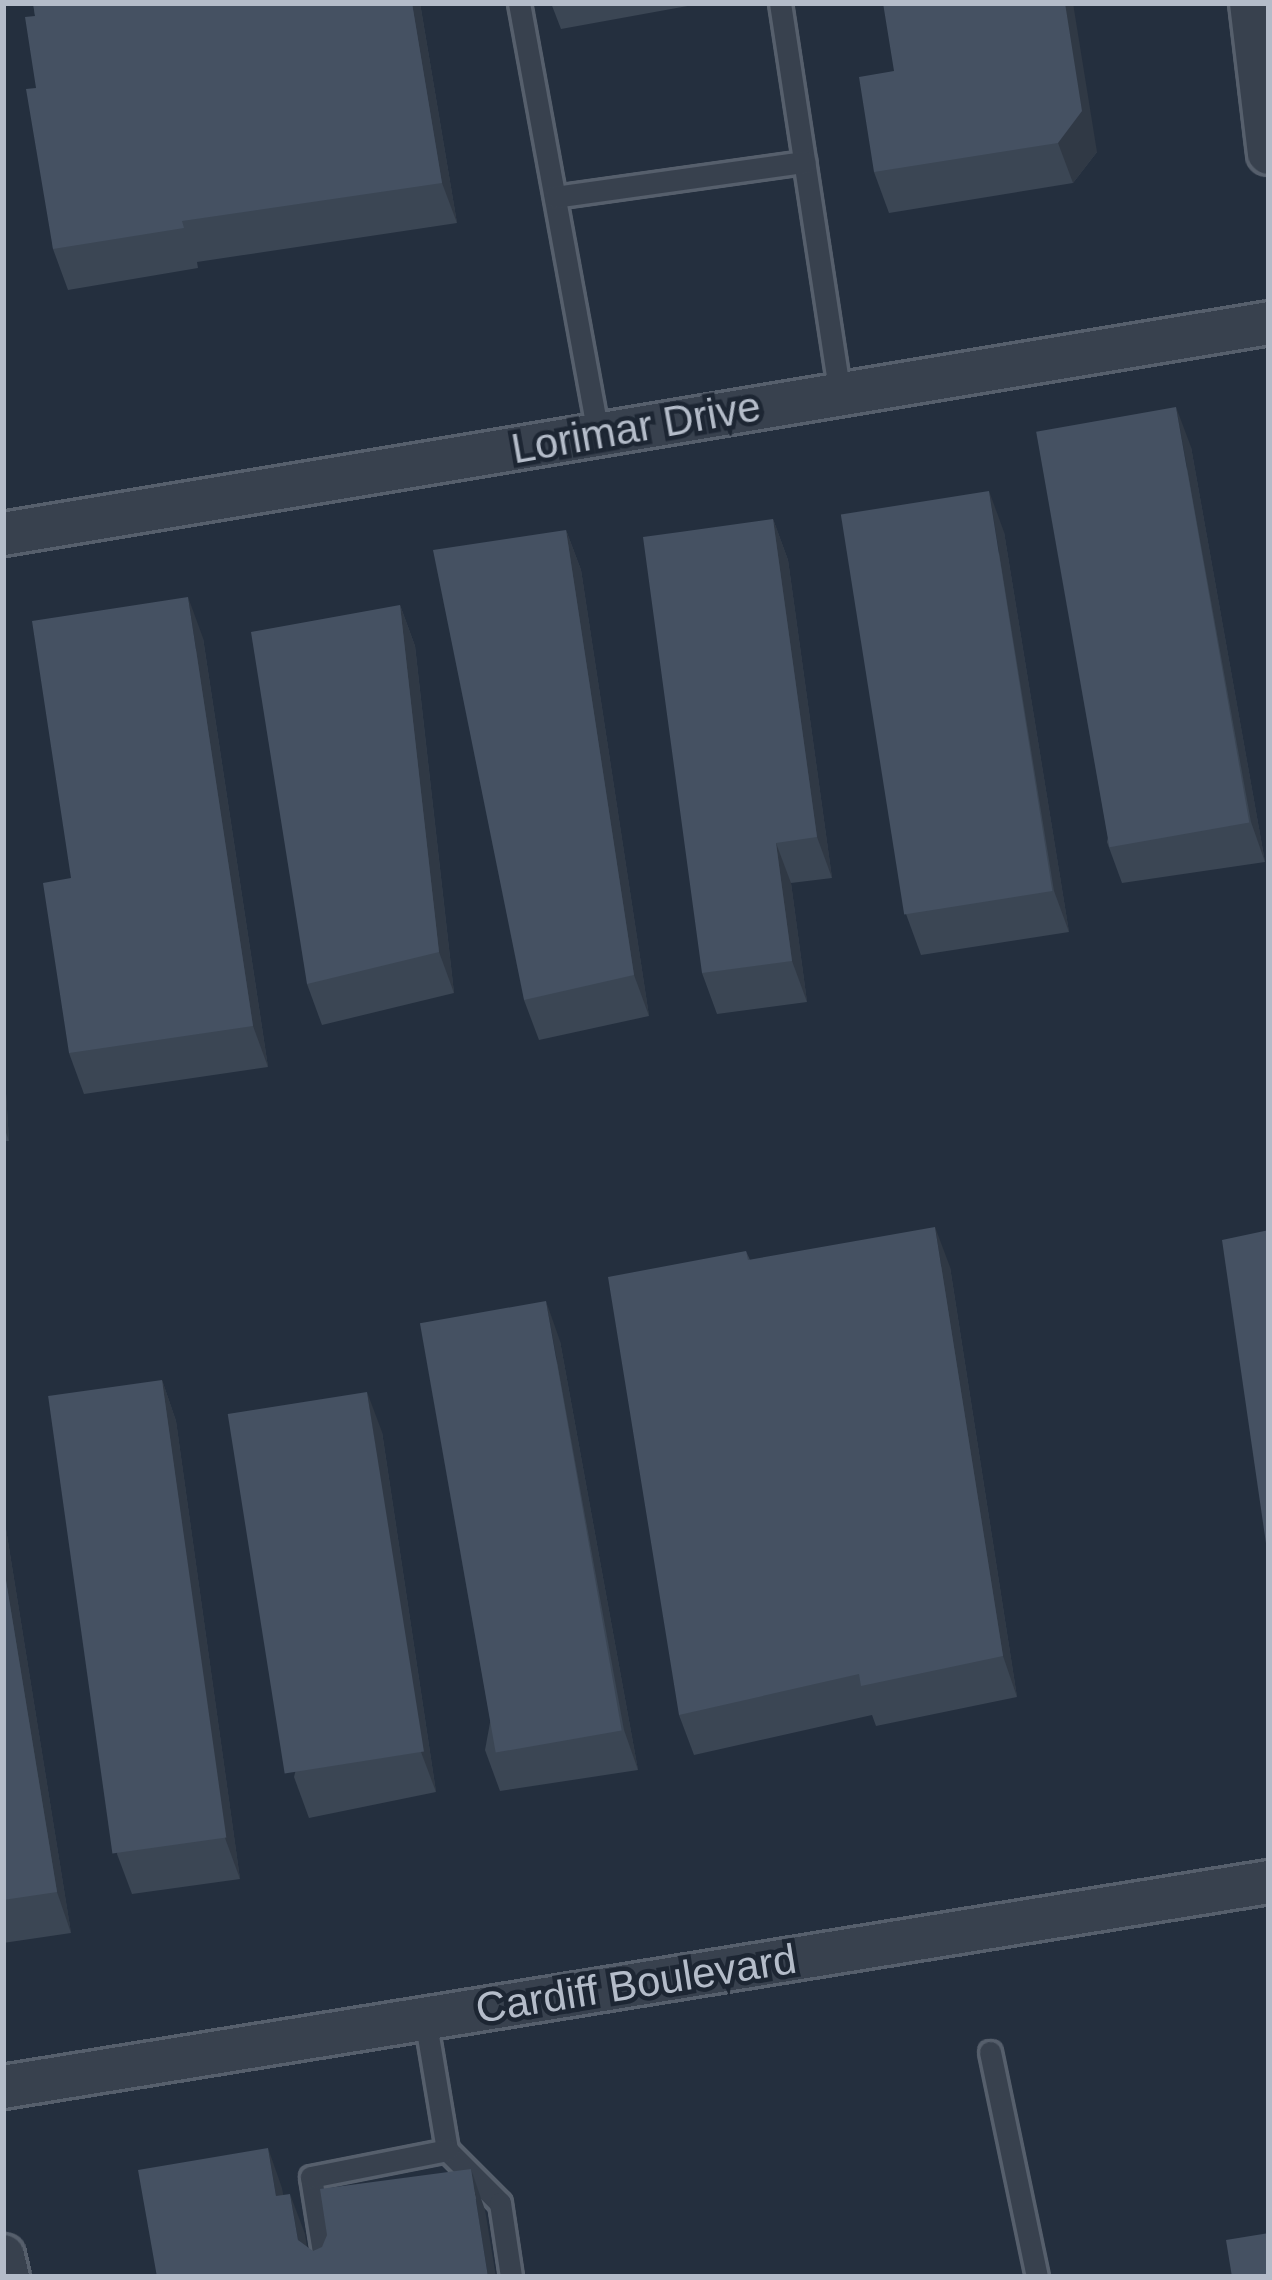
<!DOCTYPE html>
<html>
<head>
<meta charset="utf-8">
<style>
	body { margin:0 }
	#map { position:relative; width:1272px; height:2280px; overflow:hidden; background:#242f3e; font-family:Arial,sans-serif }
	div>[style] { position:absolute }
	[style*='--x'] { left:calc(var(--x)*1px); top:calc(var(--y)*1px); width:calc(var(--w)*1px); rotate:calc(var(--a)*1deg) }
	.roads { filter:drop-shadow(3px 0 #565f6c) drop-shadow(-3px 0 #565f6c) drop-shadow(0 3px #565f6c) drop-shadow(0 -3px #565f6c) }
	.lane>* { height:21px; margin:-10.5px; padding:0 10.5px; transform-origin:10.5px; border-radius:10.5px; background:#38414e }
	.street>* { height:42px; margin:-21px; padding:0 21px; transform-origin:21px; border-radius:21px; background:#38414e }
	.wall>* { inset:0; background:#3b4654 }
	.shaded-wall>* { inset:0; background:#303945 }
	.building>* { inset:0; background:#455162; transform-origin:0 0 }
	span { translate:-50% -50%; white-space:nowrap; text-align:center; line-height:1.15; -webkit-text-stroke:9px #1d2633; paint-order:stroke }
	.street-label { font-size:42px; color:#b4bcc9 }
	.frame { position:absolute; inset:0; border:6px solid #b4bcc9; pointer-events:none }
</style>
</head>
<body>
<div id="map">
	<div class="roads">
		<div class="lane">
			<i style="--x:519;--y:3;--w:439;--a:79.6"></i>
			<i style="--x:780;--y:3;--w:396;--a:81.3"></i>
			<i style="--x:555;--y:197;--w:252;--a:-8"></i>
			<i style="--x:425;--y:2018;--w:134;--a:80.5"></i>
			<i style="--x:447;--y:2150;--w:75;--a:45"></i>
			<i style="--x:500;--y:2203;--w:75;--a:81.5"></i>
			<i style="--x:990;--y:2052;--w:230;--a:78.2"></i>
			<i style="--x:327;--y:2277;--w:101;--a:-99.1"></i>
			<i style="--x:311;--y:2177;--w:139;--a:-11.2"></i>
		</div>
		<div class="street">
			<i style="--x:1251;--y:3;--w:151;--a:83.2"></i>
			<i style="--x:3;--y:534;--w:1283;--a:-9.46"></i>
			<i style="--x:3;--y:2087;--w:1282;--a:-9.2"></i>
			<i style="--x:3;--y:2256;--w:22;--a:77"></i>
		</div>
	</div>
	<div class="wall">
		<i style="clip-path:polygon(33px 3px,420px 3px,457px 223px,197px 262px,198px 268px,68px 290px,53px 249px,36px 88px,35px 16px)"></i>
		<i style="clip-path:polygon(551px 3px,704px 3px,561px 29px)"></i>
		<i style="clip-path:polygon(894px 71px,1097px 152px,1073px 183px,889px 213px,874px 172px)"></i>
		<i style="clip-path:polygon(1191px 447px,1265px 862px,1122px 883px,1107px 842px)"></i>
		<i style="clip-path:polygon(773px 519px,788px 560px,832px 878px,791px 883px,807px 1002px,717px 1014px,702px 973px)"></i>
		<i style="clip-path:polygon(566px 530px,581px 570px,649px 1016px,539px 1040px,524px 1000px)"></i>
		<i style="clip-path:polygon(1004px 532px,1069px 932px,921px 955px,906px 914px)"></i>
		<i style="clip-path:polygon(400px 605px,415px 646px,454px 993px,322px 1025px,307px 984px)"></i>
		<i style="clip-path:polygon(203px 638px,268px 1067px,84px 1094px,69px 1053px,71px 878px)"></i>
		<i style="clip-path:polygon(3px 1045px,9px 1141px,3px 1141px)"></i>
		<i style="clip-path:polygon(746px 1251px,750px 1260px,950px 1267px,1017px 1697px,876px 1726px,872px 1715px,694px 1755px,679px 1715px)"></i>
		<i style="clip-path:polygon(560px 1341px,638px 1770px,500px 1791px,485px 1750px)"></i>
		<i style="clip-path:polygon(162px 1380px,176px 1421px,240px 1879px,132px 1894px,117px 1854px)"></i>
		<i style="clip-path:polygon(382px 1432px,436px 1792px,309px 1818px,294px 1777px)"></i>
		<i style="clip-path:polygon(3px 1521px,6px 1529px,71px 1933px,3px 1943px)"></i>
	</div>
	<div class="shaded-wall">
		<i style="clip-path:polygon(412px 3px,420px 3px,457px 223px,442px 183px)"></i>
		<i style="clip-path:polygon(1065px 3px,1073px 3px,1097px 152px,1073px 183px,1058px 143px)"></i>
		<i style="clip-path:polygon(1176px 407px,1191px 447px,1265px 862px,1251px 822px)"></i>
		<i style="clip-path:polygon(989px 491px,1004px 532px,1069px 932px,1054px 891px)"></i>
		<i style="clip-path:polygon(773px 519px,788px 560px,832px 878px,817px 837px)"></i>
		<i style="clip-path:polygon(566px 530px,581px 570px,649px 1016px,634px 975px)"></i>
		<i style="clip-path:polygon(188px 597px,203px 638px,268px 1067px,253px 1026px)"></i>
		<i style="clip-path:polygon(400px 605px,415px 646px,454px 993px,439px 952px)"></i>
		<i style="clip-path:polygon(776px 843px,791px 883px,807px 1002px,792px 961px)"></i>
		<i style="clip-path:polygon(3px 1045px,9px 1141px,3px 1124px)"></i>
		<i style="clip-path:polygon(935px 1227px,950px 1267px,1017px 1697px,1003px 1656px)"></i>
		<i style="clip-path:polygon(546px 1301px,560px 1341px,638px 1770px,624px 1730px)"></i>
		<i style="clip-path:polygon(162px 1380px,176px 1421px,240px 1879px,225px 1838px)"></i>
		<i style="clip-path:polygon(367px 1392px,382px 1432px,436px 1792px,421px 1752px)"></i>
		<i style="clip-path:polygon(3px 1521px,6px 1529px,71px 1933px,57px 1892px,3px 1562px)"></i>
		<i style="clip-path:polygon(268px 2148px,282px 2188px,291px 2237px,276px 2196px)"></i>
		<i style="clip-path:polygon(471px 2169px,485px 2210px,496px 2277px,488px 2277px)"></i>
		<i style="clip-path:polygon(290px 2194px,305px 2234px,312px 2277px,298px 2240px)"></i>
	</div>
	<div class="building">
		<i style="clip-path:polygon(33px 3px,412px 3px,442px 183px,182px 221px,184px 228px,53px 249px,26px 89px,36px 88px,25px 17px,35px 16px)"></i>
		<i style="clip-path:polygon(883px 3px,1065px 3px,1082px 111px,1058px 143px,874px 172px,859px 77px,894px 71px)"></i>
		<i style="left:1176px;top:407px;width:422px;height:142px;rotate:80deg"></i>
		<i style="left:989px;top:491px;width:405px;height:150px;rotate:81deg"></i>
		<i style="clip-path:polygon(773px 519px,817px 837px,776px 843px,792px 961px,702px 973px,643px 537px)"></i>
		<i style="clip-path:polygon(566px 530px,634px 975px,524px 1000px,433px 550px)"></i>
		<i style="clip-path:polygon(188px 597px,253px 1026px,69px 1053px,43px 883px,71px 878px,32px 621px)"></i>
		<i style="clip-path:polygon(400px 605px,439px 952px,307px 984px,251px 632px)"></i>
		<i style="clip-path:polygon(935px 1227px,1003px 1656px,861px 1686px,859px 1674px,679px 1715px,608px 1277px,746px 1251px,748px 1260px)"></i>
		<i style="clip-path:polygon(1269px 1230px,1269px 1564px,1222px 1240px)"></i>
		<i style="left:546px;top:1301px;width:436px;height:128px;rotate:80deg"></i>
		<i style="left:162px;top:1380px;width:462px;height:115px;rotate:82deg"></i>
		<i style="left:367px;top:1392px;width:364px;height:141px;rotate:81deg"></i>
		<i style="clip-path:polygon(3px 1562px,57px 1892px,3px 1900px)"></i>
		<i style="clip-path:polygon(268px 2148px,276px 2196px,290px 2194px,298px 2240px,313px 2251px,322px 2247px,327px 2235px,320px 2189px,471px 2169px,488px 2277px,157px 2277px,138px 2170px)"></i>
		<i style="clip-path:polygon(1269px 2233px,1269px 2277px,1232px 2277px,1226px 2240px)"></i>
	</div>
	<div class="street-label">
		<span style="left:636px;top:428px;rotate:-10deg">Lorimar Drive</span>
		<span style="left:636px;top:1984px;rotate:-9deg">Cardiff Boulevard</span>
	</div>
	<div class="frame"></div>
</div>
</body>
</html>
